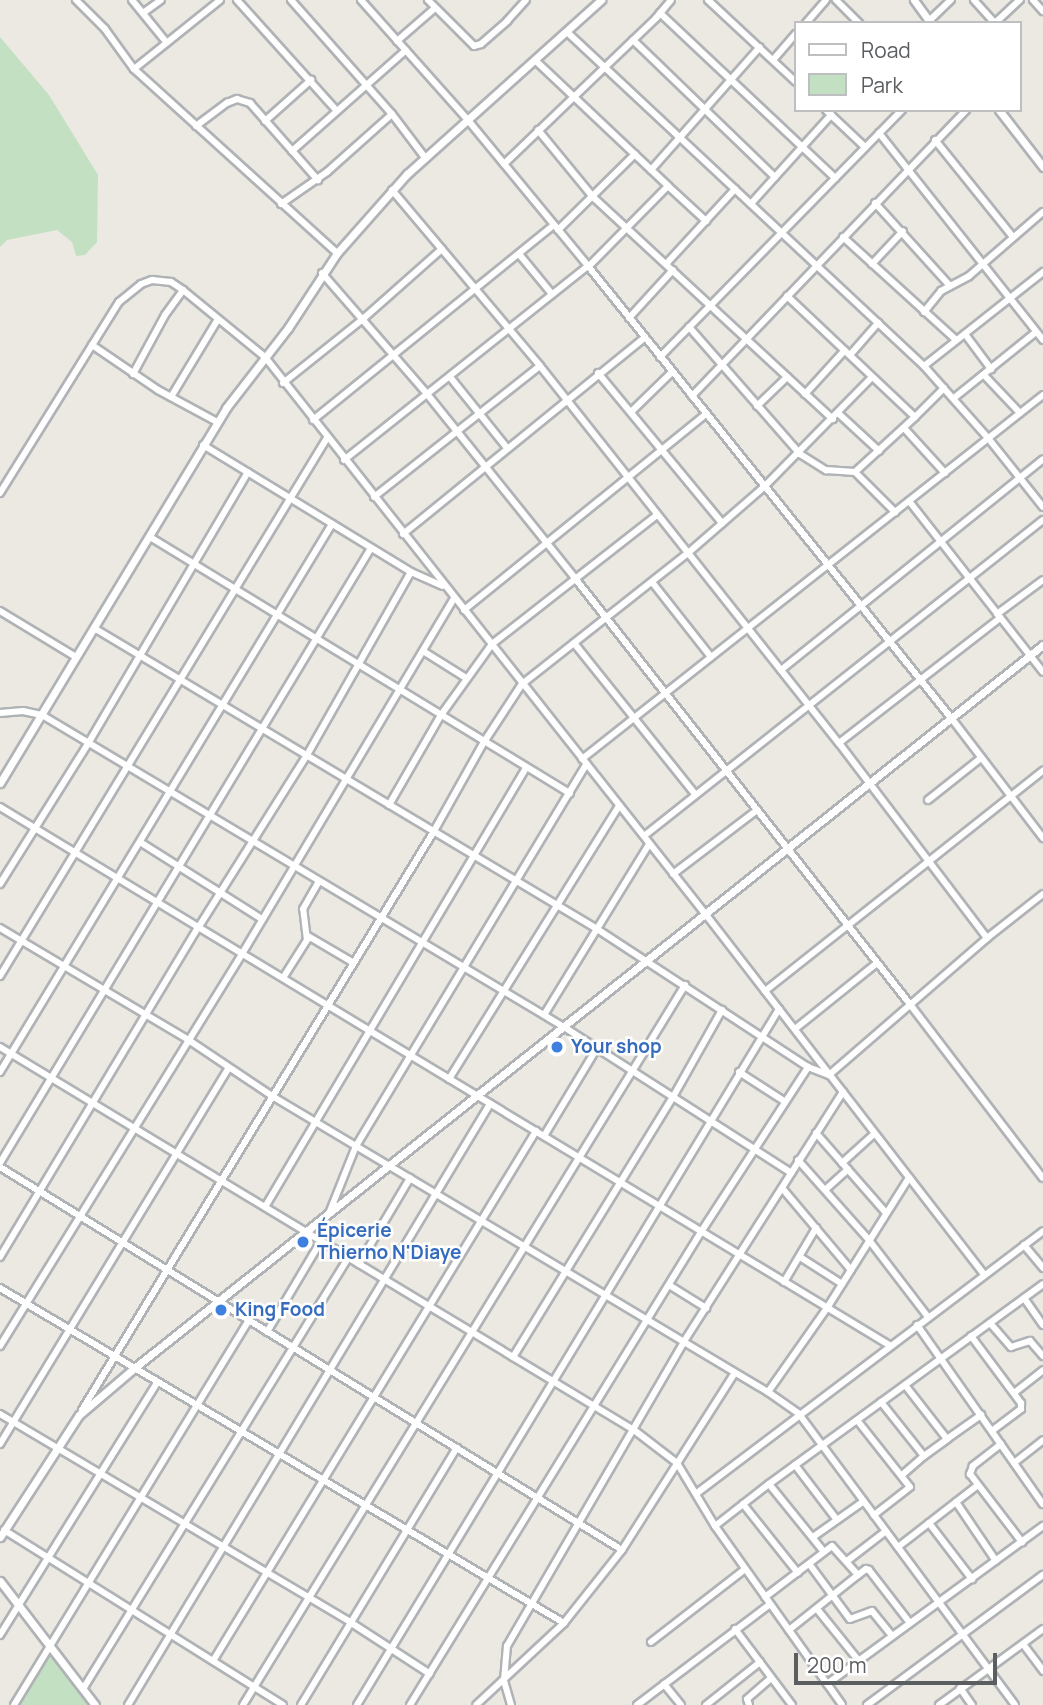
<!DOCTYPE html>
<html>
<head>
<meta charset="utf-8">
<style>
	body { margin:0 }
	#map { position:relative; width:1043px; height:1705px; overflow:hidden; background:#ebe9e2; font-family:Manrope,sans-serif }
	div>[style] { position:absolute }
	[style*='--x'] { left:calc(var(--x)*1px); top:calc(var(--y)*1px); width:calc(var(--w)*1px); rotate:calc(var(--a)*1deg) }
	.green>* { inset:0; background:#c3e0c2 }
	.roads { filter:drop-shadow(2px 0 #b0b3b6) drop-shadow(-2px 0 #b0b3b6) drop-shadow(0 2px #b0b3b6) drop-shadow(0 -2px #b0b3b6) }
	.minor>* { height:6px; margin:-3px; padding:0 3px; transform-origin:3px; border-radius:3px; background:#fff }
	.tertiary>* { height:7px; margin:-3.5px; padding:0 3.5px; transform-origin:3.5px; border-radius:3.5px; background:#fff }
	.dots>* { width:19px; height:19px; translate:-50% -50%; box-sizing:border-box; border:4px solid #fff; border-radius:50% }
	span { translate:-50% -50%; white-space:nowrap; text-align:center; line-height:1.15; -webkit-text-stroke:5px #fff; paint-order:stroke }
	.shop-label { font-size:19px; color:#366cbe; font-weight:700 }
	.left { translate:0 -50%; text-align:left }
	.legend { position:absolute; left:794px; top:21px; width:228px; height:91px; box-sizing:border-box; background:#fff; border:2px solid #bdbfc0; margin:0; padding:9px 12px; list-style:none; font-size:21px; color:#5b5e61 }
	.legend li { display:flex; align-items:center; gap:14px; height:35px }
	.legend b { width:35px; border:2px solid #bdbfc0 }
	.scale { position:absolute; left:794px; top:1653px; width:203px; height:32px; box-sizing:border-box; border:4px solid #5b5e61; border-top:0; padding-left:9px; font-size:21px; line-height:24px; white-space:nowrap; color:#5b5e61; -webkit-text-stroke:5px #fff; paint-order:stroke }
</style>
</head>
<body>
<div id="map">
	<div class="green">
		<i style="clip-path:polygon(0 37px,49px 95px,98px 175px,97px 242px,85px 255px,76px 256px,72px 242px,57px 230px,7px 240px,0 247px)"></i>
		<i style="clip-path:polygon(50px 1655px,88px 1705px,19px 1705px)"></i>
	</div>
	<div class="roads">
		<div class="minor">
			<i style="--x:76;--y:0;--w:41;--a:45"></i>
			<i style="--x:105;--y:29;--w:49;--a:54.1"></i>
			<i style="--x:134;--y:69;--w:274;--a:42.2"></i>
			<i style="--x:132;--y:0;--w:55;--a:50.9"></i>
			<i style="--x:237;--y:0;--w:148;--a:48"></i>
			<i style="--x:291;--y:0;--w:152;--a:48.5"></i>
			<i style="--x:392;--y:114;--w:56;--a:52.9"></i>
			<i style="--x:361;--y:0;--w:159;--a:48.3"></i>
			<i style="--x:467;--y:119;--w:190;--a:50.5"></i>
			<i style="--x:588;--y:266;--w:581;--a:51.22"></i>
			<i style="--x:952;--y:719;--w:150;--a:52.6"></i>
			<i style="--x:428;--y:0;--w:65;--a:45"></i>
			<i style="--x:474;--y:46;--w:7;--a:-16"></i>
			<i style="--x:481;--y:44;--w:35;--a:-41"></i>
			<i style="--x:507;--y:21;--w:28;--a:-48"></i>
			<i style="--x:708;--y:0;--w:120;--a:43"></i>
			<i style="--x:836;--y:0;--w:33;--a:45"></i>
			<i style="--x:974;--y:0;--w:31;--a:48"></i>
			<i style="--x:1033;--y:0;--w:15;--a:48"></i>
			<i style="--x:143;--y:13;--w:22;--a:-36"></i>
			<i style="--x:660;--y:13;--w:241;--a:43.3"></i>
			<i style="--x:930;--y:20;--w:29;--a:-44"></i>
			<i style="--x:806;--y:23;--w:30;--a:-49"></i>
			<i style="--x:995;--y:23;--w:34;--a:-43"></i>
			<i style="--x:567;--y:32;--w:489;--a:43.1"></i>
			<i style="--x:924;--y:366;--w:96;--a:48.4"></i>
			<i style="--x:988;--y:438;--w:88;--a:51.4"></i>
			<i style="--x:633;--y:40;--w:197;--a:44"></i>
			<i style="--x:775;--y:177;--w:36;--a:132"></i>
			<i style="--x:397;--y:41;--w:50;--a:-41"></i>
			<i style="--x:773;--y:60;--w:35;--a:-49"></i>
			<i style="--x:536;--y:61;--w:182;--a:43.4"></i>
			<i style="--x:668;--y:186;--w:114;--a:134.6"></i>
			<i style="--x:134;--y:69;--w:110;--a:-38.7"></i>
			<i style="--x:831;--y:115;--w:47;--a:43.3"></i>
			<i style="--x:265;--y:121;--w:62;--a:-41.7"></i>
			<i style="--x:196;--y:126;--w:39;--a:-37"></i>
			<i style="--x:227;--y:103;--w:11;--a:-22"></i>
			<i style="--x:237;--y:99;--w:14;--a:17"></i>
			<i style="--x:250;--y:103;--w:103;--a:48.6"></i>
			<i style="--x:538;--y:130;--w:87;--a:50.6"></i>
			<i style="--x:593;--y:197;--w:327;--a:42.8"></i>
			<i style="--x:879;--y:133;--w:264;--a:51.6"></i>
			<i style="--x:935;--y:140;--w:124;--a:51.2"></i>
			<i style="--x:292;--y:151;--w:152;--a:-41.5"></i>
			<i style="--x:504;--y:164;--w:211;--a:-43.8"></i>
			<i style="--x:656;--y:18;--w:23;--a:-50"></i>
			<i style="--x:651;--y:170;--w:164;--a:-48.5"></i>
			<i style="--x:775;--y:177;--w:84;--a:-47.9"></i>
			<i style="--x:831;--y:115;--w:7;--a:-135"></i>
			<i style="--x:668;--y:186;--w:52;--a:42.6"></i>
			<i style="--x:392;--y:190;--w:230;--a:49.9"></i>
			<i style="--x:540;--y:366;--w:481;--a:51.6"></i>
			<i style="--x:839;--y:743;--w:245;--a:52.8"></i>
			<i style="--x:875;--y:203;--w:112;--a:47.9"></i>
			<i style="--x:281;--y:204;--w:56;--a:-34.8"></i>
			<i style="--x:327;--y:172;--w:87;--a:-41.7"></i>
			<i style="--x:558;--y:230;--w:108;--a:-44.6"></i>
			<i style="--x:843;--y:237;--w:153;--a:42.3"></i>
			<i style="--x:519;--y:254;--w:52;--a:50.5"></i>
			<i style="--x:666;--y:264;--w:102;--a:-47.4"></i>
			<i style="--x:872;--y:264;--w:45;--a:-46.8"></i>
			<i style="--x:322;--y:273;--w:160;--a:49"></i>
			<i style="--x:427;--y:394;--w:235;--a:51.2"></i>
			<i style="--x:574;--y:577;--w:542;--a:51.82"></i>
			<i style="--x:909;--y:1003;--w:220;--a:52.6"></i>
			<i style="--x:787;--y:296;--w:176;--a:43.4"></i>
			<i style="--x:915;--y:417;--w:81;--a:137.5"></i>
			<i style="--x:855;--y:472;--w:57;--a:45"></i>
			<i style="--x:924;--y:312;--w:27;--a:-51"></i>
			<i style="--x:941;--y:291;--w:32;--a:-28"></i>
			<i style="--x:969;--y:276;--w:98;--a:-40.9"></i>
			<i style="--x:629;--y:318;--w:65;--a:-47.5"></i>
			<i style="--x:689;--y:327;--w:169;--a:48.8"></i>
			<i style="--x:800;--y:454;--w:31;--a:32"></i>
			<i style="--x:826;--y:470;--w:29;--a:4"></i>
			<i style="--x:965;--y:334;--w:44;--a:53.4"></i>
			<i style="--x:92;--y:345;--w:80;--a:34.3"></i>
			<i style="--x:158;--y:390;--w:67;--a:28.5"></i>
			<i style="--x:850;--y:355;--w:43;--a:-48.8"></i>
			<i style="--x:660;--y:357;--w:346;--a:-45.6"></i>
			<i style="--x:924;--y:366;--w:152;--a:-38.3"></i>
			<i style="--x:598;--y:373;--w:195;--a:50.4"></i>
			<i style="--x:133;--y:374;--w:67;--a:-61.5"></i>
			<i style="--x:165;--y:315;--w:31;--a:-54"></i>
			<i style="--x:984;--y:375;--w:52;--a:46.5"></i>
			<i style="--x:450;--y:377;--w:91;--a:51.2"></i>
			<i style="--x:283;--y:383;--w:104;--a:-38.7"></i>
			<i style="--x:364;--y:318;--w:104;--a:-41.5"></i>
			<i style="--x:805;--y:394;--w:59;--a:-47.7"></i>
			<i style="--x:692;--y:396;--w:396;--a:-46.2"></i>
			<i style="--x:171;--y:397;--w:91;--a:-58.9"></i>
			<i style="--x:954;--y:398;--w:105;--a:-38.8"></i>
			<i style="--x:757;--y:406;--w:42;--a:-44"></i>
			<i style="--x:631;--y:412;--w:56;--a:-44.3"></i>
			<i style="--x:838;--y:413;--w:56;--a:42.8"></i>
			<i style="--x:915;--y:417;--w:41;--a:-45"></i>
			<i style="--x:313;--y:420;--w:310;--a:-39"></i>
			<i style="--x:904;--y:428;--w:61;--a:47.7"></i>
			<i style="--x:203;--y:445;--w:244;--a:31.4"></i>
			<i style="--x:411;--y:572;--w:34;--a:24"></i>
			<i style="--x:344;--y:460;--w:312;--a:-38.5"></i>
			<i style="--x:0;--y:493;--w:225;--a:-58.1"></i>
			<i style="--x:119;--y:302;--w:28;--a:-39"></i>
			<i style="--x:141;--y:284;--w:12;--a:-20"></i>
			<i style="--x:152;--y:280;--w:19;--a:6"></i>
			<i style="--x:171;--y:282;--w:14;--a:34"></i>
			<i style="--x:183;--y:290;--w:106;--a:39.3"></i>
			<i style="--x:265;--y:357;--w:713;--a:51.67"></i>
			<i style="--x:707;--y:916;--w:453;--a:52.3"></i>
			<i style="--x:374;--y:497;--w:211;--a:-38.3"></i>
			<i style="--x:909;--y:501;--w:217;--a:51.9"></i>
			<i style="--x:403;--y:534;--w:311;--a:-39.1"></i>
			<i style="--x:150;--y:537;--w:492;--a:31.4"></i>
			<i style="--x:652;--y:582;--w:95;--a:51.8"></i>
			<i style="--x:464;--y:610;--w:311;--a:-39"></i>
			<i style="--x:0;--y:611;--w:89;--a:31.2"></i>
			<i style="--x:997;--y:614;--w:57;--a:-36.5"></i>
			<i style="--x:94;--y:628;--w:586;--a:30.9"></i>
			<i style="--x:597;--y:929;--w:252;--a:33.2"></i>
			<i style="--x:808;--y:1067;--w:22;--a:21"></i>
			<i style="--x:829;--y:1075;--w:209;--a:-40.9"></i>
			<i style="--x:987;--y:938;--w:71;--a:-38.2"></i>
			<i style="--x:574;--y:643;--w:193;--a:51.3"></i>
			<i style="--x:423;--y:651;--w:51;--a:32.1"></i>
			<i style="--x:781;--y:670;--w:336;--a:-38.8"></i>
			<i style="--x:0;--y:713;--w:23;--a:-5"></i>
			<i style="--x:23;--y:711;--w:19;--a:12"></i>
			<i style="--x:42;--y:715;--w:608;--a:30.87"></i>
			<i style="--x:564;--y:1027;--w:270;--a:32.7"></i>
			<i style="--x:839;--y:743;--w:204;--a:-37.8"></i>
			<i style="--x:582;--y:759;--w:587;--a:-38.29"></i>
			<i style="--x:928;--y:800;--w:68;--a:-38.4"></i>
			<i style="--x:389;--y:805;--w:104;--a:-60"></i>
			<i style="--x:441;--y:715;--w:87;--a:-54.3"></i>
			<i style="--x:492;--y:644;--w:209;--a:-38"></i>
			<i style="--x:0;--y:807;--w:1039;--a:31.18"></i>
			<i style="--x:644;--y:836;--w:509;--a:-38.38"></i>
			<i style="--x:140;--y:842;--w:144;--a:32.3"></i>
			<i style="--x:673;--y:874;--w:106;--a:-37.3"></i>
			<i style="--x:0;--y:884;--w:168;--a:-57.9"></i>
			<i style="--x:89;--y:742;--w:313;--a:-59.5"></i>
			<i style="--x:0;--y:928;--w:217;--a:30.7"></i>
			<i style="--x:187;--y:1039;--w:102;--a:33.8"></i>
			<i style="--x:272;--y:1096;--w:578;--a:30.83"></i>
			<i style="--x:768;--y:1392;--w:38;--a:35"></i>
			<i style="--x:799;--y:1414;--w:362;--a:53.4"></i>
			<i style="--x:308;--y:936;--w:53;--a:30.4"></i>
			<i style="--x:0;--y:976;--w:630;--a:-58.71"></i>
			<i style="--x:283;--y:978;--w:45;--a:-57.7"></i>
			<i style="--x:307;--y:940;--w:31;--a:-97"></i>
			<i style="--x:303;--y:909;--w:32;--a:-60"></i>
			<i style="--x:765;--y:991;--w:355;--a:-38.4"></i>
			<i style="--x:544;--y:1015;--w:201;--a:-58.4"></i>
			<i style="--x:795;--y:1029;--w:105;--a:-38.8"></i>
			<i style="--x:0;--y:1047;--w:741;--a:31.14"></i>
			<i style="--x:634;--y:1430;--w:54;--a:37.5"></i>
			<i style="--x:677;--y:1463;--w:74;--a:58.9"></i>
			<i style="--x:715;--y:1526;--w:219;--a:54.6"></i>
			<i style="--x:0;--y:1072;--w:641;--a:-58.79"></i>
			<i style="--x:739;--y:1072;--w:54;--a:32.8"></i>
			<i style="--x:449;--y:1079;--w:322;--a:-58.1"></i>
			<i style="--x:816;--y:1133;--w:106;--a:48.8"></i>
			<i style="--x:544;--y:1136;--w:103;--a:-58.9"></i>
			<i style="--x:798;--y:1160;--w:107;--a:48.4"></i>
			<i style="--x:869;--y:1240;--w:97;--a:52.5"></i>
			<i style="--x:0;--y:1163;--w:718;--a:-58.9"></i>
			<i style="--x:842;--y:1163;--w:43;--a:-42.2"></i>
			<i style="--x:0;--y:1167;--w:730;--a:31.62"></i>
			<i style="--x:622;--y:1550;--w:93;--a:128.5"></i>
			<i style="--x:564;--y:1623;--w:120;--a:137"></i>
			<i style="--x:782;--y:1188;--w:107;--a:49.9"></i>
			<i style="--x:825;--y:1190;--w:31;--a:-42"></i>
			<i style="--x:265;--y:1207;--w:511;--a:-59.27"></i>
			<i style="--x:330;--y:1211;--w:70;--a:-68.2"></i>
			<i style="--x:356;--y:1146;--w:446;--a:-58.9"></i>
			<i style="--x:1024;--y:1245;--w:30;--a:50"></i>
			<i style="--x:0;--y:1257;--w:384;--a:-59"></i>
			<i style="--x:198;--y:928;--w:204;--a:-57.8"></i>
			<i style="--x:307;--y:755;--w:210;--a:-60.4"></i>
			<i style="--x:800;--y:1257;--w:50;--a:32.7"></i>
			<i style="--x:359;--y:1264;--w:100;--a:-59.3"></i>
			<i style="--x:784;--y:1282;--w:63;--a:-59.3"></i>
			<i style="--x:669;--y:1285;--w:44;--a:31.9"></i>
			<i style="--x:0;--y:1288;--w:656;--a:30.71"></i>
			<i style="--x:1024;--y:1298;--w:33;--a:55"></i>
			<i style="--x:990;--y:1323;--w:32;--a:49"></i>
			<i style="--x:1011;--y:1347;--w:20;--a:-18"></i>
			<i style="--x:1030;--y:1341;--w:20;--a:49"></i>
			<i style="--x:917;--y:1325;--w:219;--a:54.9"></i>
			<i style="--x:267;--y:1332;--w:106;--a:-59.3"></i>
			<i style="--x:971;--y:1336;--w:84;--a:53.3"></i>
			<i style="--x:1021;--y:1403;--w:6;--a:90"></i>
			<i style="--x:1021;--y:1409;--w:36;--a:143"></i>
			<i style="--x:0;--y:1346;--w:461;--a:-58.3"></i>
			<i style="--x:242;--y:954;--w:414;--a:-59.2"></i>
			<i style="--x:513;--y:1357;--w:305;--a:-58.4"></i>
			<i style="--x:673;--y:1097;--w:100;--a:-60.6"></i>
			<i style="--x:905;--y:1385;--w:68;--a:52.1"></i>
			<i style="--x:947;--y:1439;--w:42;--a:-35.2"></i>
			<i style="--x:768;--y:1392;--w:103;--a:-54.9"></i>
			<i style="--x:827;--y:1308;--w:154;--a:-57.8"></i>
			<i style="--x:1014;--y:1393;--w:37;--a:-38"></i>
			<i style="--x:881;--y:1402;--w:69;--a:51.5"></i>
			<i style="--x:924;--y:1456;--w:29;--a:-36"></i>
			<i style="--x:82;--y:1410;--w:678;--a:-58.7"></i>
			<i style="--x:434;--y:831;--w:102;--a:-60.7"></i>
			<i style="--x:484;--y:742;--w:69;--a:-56.8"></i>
			<i style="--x:522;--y:684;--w:211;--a:-38.3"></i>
			<i style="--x:688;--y:553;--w:101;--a:-41"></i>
			<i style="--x:764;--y:487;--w:154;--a:-45.5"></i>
			<i style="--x:0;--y:1414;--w:407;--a:30.7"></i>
			<i style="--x:350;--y:1622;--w:95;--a:33"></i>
			<i style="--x:857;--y:1420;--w:85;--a:51.7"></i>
			<i style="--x:910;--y:1487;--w:46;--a:142.1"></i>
			<i style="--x:0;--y:1444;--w:440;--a:-58.7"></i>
			<i style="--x:1001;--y:1444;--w:36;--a:142"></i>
			<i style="--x:973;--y:1466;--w:9;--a:111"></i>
			<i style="--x:970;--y:1474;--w:86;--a:52.6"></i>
			<i style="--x:1014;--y:1463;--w:37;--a:-38"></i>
			<i style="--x:795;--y:1465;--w:69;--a:52.6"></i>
			<i style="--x:902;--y:1475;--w:29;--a:-41"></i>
			<i style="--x:769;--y:1484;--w:339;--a:-36.1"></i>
			<i style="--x:697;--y:1493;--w:434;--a:-37.1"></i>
			<i style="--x:956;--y:1502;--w:71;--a:55.9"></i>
			<i style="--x:743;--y:1504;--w:88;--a:51.4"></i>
			<i style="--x:929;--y:1523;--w:71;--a:52.5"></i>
			<i style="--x:715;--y:1526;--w:68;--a:-37.9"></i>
			<i style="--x:769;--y:1484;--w:87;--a:51"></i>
			<i style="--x:4;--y:1530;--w:329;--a:32.1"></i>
			<i style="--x:813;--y:1537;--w:62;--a:-35.2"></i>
			<i style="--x:898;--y:1547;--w:101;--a:-37.8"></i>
			<i style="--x:622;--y:1550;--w:209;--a:-57.5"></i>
			<i style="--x:847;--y:1561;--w:49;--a:-37.6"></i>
			<i style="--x:810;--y:1565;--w:67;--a:53.5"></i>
			<i style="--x:850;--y:1619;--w:23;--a:-20"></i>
			<i style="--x:872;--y:1611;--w:32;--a:51"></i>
			<i style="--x:765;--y:1597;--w:84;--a:-37.3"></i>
			<i style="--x:832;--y:1546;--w:39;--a:48"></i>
			<i style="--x:858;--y:1575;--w:10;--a:-37"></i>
			<i style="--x:866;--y:1569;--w:3;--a:18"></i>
			<i style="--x:869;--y:1570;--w:67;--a:52.3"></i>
			<i style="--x:817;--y:1609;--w:67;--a:51.1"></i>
			<i style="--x:735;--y:1629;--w:95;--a:53.1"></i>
			<i style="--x:789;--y:1630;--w:88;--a:-38.6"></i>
			<i style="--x:0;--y:1635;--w:297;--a:-58.1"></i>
			<i style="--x:651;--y:1642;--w:119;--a:-37.8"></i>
			<i style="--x:1023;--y:1644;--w:34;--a:53"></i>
			<i style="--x:213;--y:1661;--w:621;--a:-58.64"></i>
			<i style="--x:664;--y:1684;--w:27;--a:51"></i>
			<i style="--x:827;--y:1684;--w:268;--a:-36.2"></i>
			<i style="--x:960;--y:1688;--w:21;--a:55"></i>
			<i style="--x:83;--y:1689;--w:506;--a:-58.41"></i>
			<i style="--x:14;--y:1705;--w:450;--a:-58.6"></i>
			<i style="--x:128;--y:1705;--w:702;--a:-58.94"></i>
			<i style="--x:243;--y:1705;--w:845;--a:-58.45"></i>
			<i style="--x:301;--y:1705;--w:301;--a:-58.8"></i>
			<i style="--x:357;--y:1705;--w:814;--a:-58.77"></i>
			<i style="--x:410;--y:1705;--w:555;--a:-58.4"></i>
			<i style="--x:701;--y:1232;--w:197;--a:-57"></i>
			<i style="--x:511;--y:1705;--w:26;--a:-106"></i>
			<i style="--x:504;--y:1680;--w:34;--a:-85"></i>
			<i style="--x:507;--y:1646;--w:350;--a:-59.8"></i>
			<i style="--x:683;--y:1343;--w:298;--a:-57.5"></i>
			<i style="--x:637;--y:1705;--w:167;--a:-37.2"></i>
			<i style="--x:706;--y:1705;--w:69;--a:-38.5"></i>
			<i style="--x:749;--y:1705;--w:6;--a:-108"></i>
			<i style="--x:747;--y:1699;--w:32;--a:-41"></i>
			<i style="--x:867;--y:1705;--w:219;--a:-36.5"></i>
			<i style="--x:939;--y:1705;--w:129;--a:-36.2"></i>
		</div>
		<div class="tertiary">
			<i style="--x:914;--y:0;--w:29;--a:54"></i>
			<i style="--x:999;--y:110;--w:72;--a:52.3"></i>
			<i style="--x:0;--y:783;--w:438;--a:-58.9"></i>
			<i style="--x:226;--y:408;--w:101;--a:-52.2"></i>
			<i style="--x:288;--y:328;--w:90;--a:-56.8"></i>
			<i style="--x:337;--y:253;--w:106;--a:-48.5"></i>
			<i style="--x:407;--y:174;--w:261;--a:-41.9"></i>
			<i style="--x:0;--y:1537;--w:145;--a:-57.1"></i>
			<i style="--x:79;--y:1415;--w:71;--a:-40.4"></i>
			<i style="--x:133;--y:1369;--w:1163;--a:-38.51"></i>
			<i style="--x:0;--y:1581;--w:156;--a:52.5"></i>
		</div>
	</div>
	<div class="dots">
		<i style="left:557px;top:1047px;background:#3f7fe0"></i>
		<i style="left:303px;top:1242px;background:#3f7fe0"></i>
		<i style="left:221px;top:1310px;background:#3f7fe0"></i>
	</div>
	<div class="shop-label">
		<span class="left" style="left:571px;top:1047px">Your shop</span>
		<span class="left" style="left:317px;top:1242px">Épicerie<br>Thierno N'Diaye</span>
		<span class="left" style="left:235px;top:1310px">King Food</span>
	</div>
	<ul class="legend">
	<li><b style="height:9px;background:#fff"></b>Road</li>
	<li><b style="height:19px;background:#c3e0c2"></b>Park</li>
	</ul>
	<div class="scale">200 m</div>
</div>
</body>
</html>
